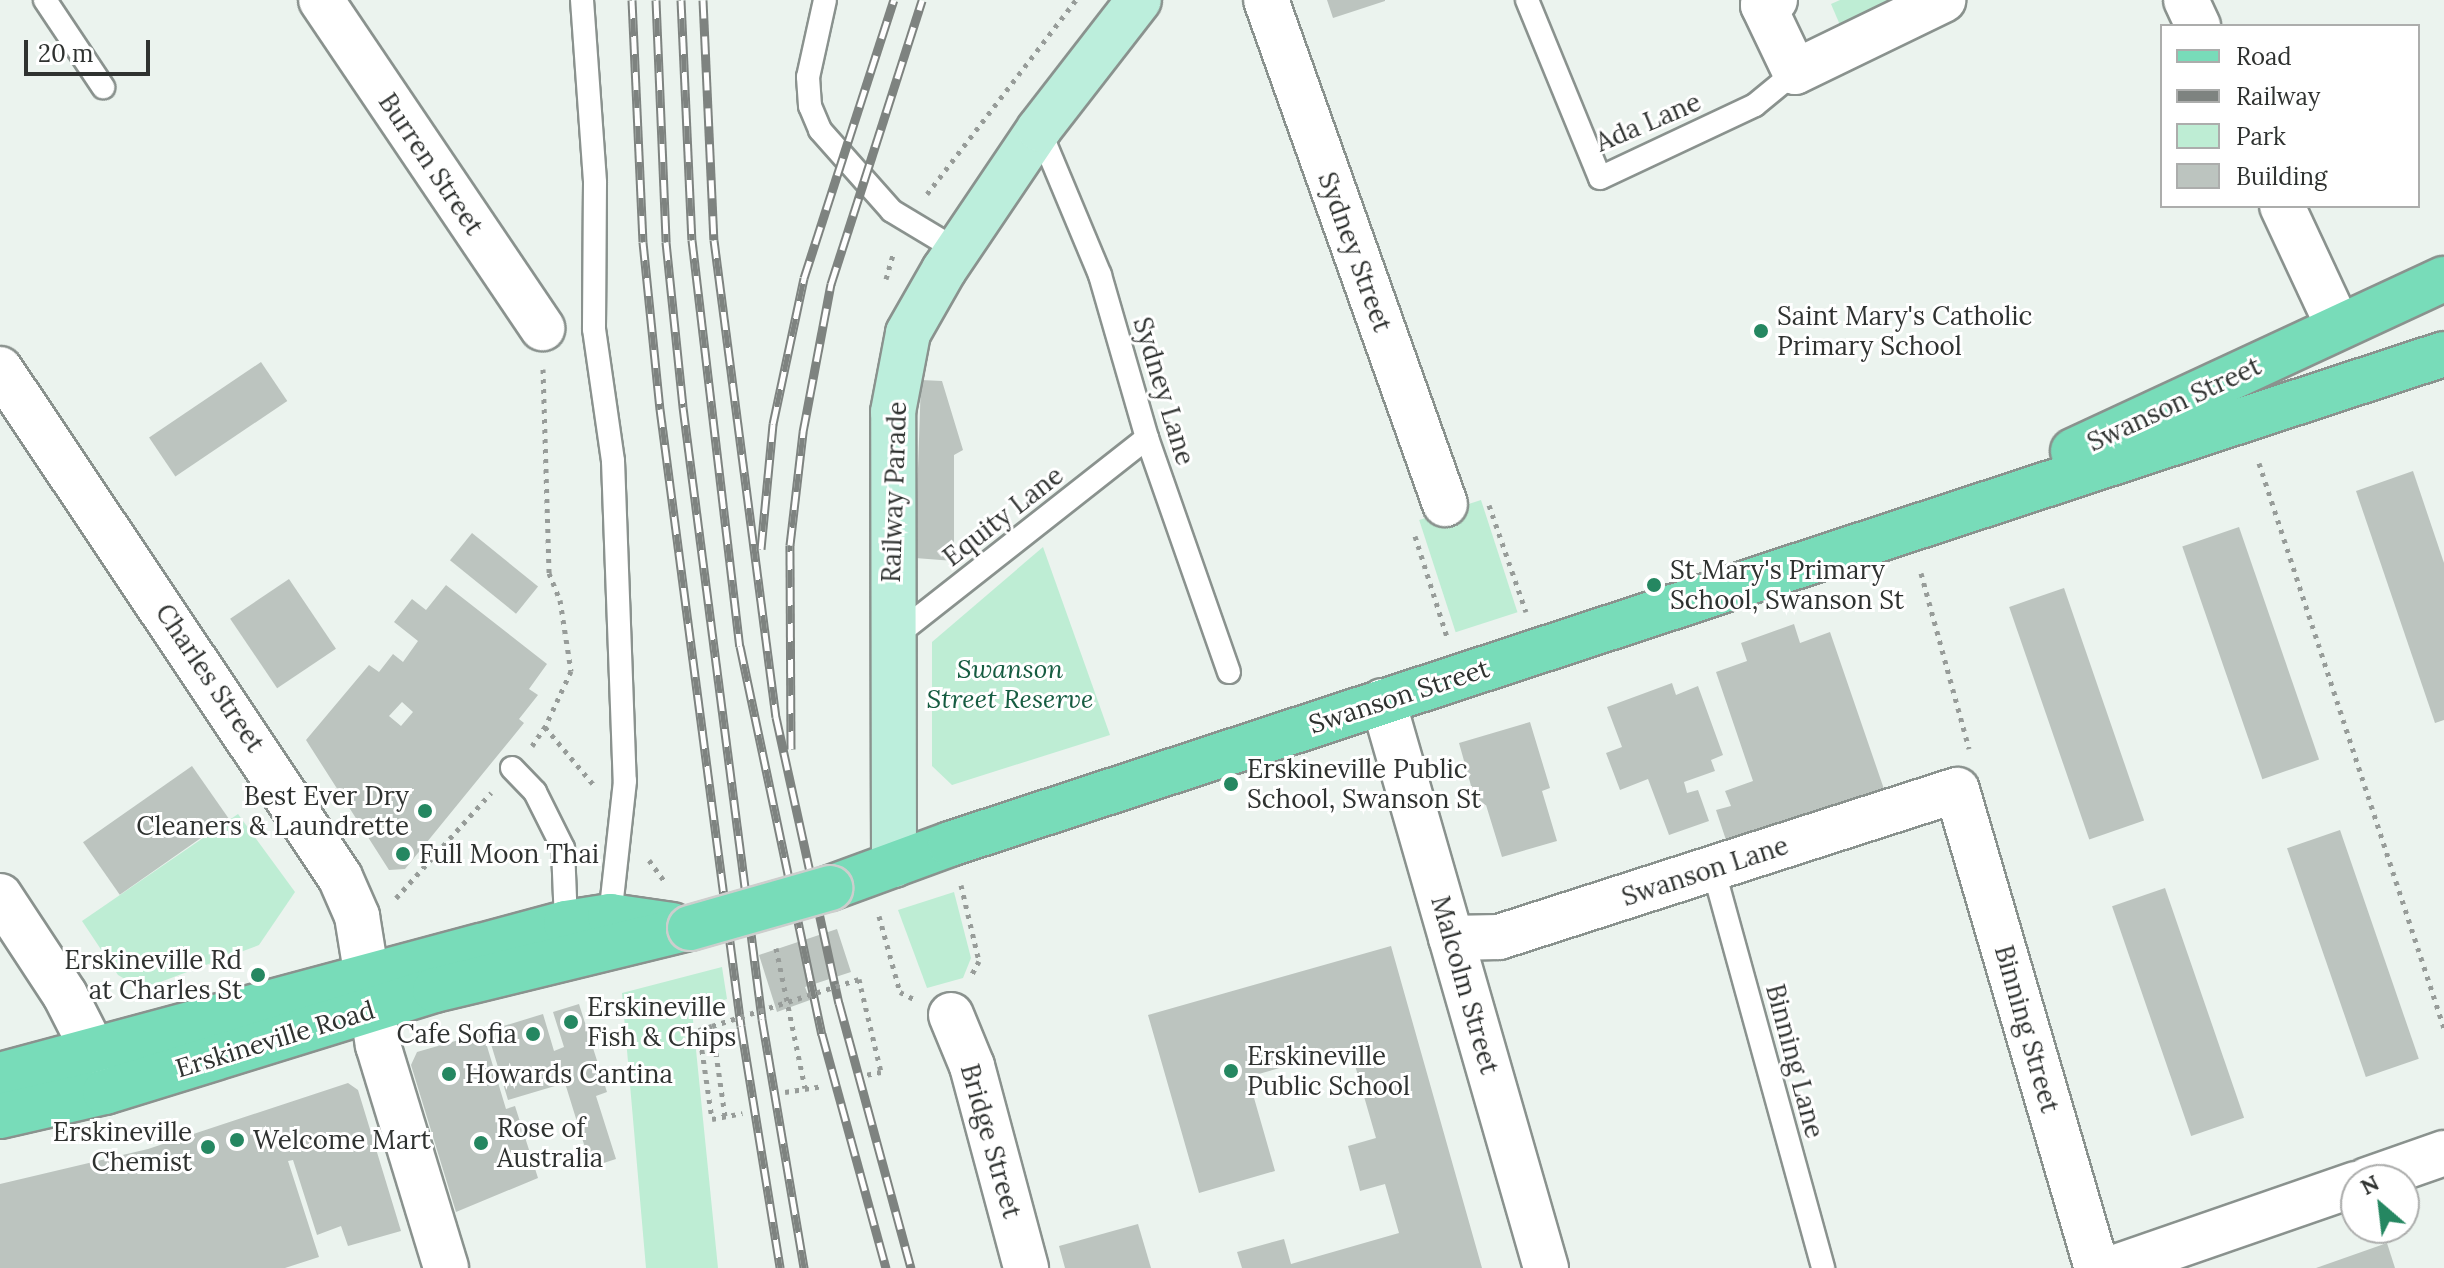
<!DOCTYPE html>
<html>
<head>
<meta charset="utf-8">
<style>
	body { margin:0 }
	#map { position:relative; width:2444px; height:1268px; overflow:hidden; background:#ebf3ee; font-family:Lora,serif }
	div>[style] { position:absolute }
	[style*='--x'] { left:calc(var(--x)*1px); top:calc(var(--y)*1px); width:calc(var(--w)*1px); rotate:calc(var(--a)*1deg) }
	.green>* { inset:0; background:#beedd4; transform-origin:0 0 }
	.building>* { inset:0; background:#bcc4bf; transform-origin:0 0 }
	.path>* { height:5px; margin-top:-2.5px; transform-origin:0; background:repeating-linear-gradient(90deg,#979c99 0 4px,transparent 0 10px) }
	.roads { filter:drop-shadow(2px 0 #8a928e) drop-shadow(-2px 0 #8a928e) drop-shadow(0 2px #8a928e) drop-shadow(0 -2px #8a928e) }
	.lane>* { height:22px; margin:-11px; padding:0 11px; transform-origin:11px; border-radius:11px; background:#fff }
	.street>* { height:44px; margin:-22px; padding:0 22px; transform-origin:22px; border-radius:22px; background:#fff }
	.secondary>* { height:44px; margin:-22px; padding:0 22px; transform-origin:22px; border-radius:22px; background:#bceedc }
	.primary>* { height:44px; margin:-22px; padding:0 22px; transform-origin:22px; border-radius:22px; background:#78dcb9 }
	.rail>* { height:9px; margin-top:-4.5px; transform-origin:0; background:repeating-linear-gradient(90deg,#fff 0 18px,#7e8380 0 36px); box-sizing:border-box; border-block:2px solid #7e8380 }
	.path-bridge>* { height:5px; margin-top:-2.5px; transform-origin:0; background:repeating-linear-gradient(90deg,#979c99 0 4px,transparent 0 10px) }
	.bridges { filter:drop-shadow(2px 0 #cdcecd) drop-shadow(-2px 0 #cdcecd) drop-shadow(0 2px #cdcecd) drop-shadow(0 -2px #cdcecd) }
	.primary-bridge>* { height:44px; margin:-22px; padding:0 22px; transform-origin:22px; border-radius:22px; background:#78dcb9 }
	.dots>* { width:22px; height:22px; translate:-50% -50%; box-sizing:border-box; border:4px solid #fff; border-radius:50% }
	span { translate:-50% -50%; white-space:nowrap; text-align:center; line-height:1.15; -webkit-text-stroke:6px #fff; paint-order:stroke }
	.street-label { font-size:26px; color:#2f3230 }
	.poi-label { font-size:26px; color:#2f3230 }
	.left { translate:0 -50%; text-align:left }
	.right { translate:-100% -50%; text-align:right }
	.park-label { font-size:26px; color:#165c41; font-style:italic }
	.legend { position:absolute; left:2160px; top:24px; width:260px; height:184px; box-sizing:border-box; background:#fff; border:2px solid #acadac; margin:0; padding:10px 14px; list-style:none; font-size:24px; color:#2f3230 }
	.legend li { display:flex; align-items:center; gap:16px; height:40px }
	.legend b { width:40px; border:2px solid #acadac }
	.north { position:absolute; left:2340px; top:1164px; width:80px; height:80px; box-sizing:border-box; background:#fff; border:2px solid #acadac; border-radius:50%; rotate:332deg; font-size:22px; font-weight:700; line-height:32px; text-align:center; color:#2f3230 }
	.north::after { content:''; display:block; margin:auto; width:28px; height:36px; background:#258761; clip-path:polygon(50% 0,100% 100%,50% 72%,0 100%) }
	.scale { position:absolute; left:24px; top:40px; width:126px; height:36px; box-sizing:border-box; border:4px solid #2f3230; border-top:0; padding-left:10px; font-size:24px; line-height:28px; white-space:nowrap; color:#2f3230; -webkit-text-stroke:6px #fff; paint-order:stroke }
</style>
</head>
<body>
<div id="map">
	<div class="green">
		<i style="clip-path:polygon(1840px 0,1894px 0,1840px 25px,1831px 4px)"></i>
		<i style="left:1481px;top:500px;width:118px;height:65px;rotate:72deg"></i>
		<i style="clip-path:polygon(1043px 547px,1110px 735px,952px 785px,932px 766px,932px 642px)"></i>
		<i style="clip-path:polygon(238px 814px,295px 892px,259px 945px,155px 984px,135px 985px,118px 975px,82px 921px)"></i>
		<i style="clip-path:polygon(954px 892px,971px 958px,963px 978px,927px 988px,898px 910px)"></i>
		<i style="clip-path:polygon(722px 967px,727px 999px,692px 1010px,718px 1268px,646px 1268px,622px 993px)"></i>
	</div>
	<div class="building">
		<i style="clip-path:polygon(1327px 0,1385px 0,1385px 1px,1333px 18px)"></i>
		<i style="left:261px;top:362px;width:47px;height:135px;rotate:56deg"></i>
		<i style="clip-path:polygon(921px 380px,942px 381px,963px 450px,954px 455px,954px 561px,915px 558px)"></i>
		<i style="clip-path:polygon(2413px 471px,2444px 563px,2444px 720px,2435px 723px,2356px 491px)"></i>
		<i style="left:2239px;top:527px;width:246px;height:60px;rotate:71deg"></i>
		<i style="left:472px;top:533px;width:85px;height:35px;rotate:39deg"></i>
		<i style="left:289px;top:579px;width:84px;height:71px;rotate:56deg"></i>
		<i style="clip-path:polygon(evenodd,446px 585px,547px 664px,529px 689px,538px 695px,519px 719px,524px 723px,405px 869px,389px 870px,306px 740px,369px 665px,379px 672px,393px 654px,403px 662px,418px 641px,394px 622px,412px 599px,426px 610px,446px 585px,402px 702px,413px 712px,401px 726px,389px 716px,402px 702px)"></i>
		<i style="left:2064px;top:588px;width:246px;height:58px;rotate:71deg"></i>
		<i style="clip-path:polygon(1794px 624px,1800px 643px,1830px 632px,1885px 792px,1728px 846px,1716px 810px,1731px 806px,1725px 791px,1753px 781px,1716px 672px,1747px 661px,1741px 643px)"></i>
		<i style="clip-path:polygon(1672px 683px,1676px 695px,1698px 686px,1723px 755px,1711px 760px,1715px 771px,1684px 782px,1687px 793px,1698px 790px,1709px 821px,1669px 835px,1648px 779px,1620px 790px,1606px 753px,1622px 747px,1607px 707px)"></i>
		<i style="clip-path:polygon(1530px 722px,1550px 788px,1542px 791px,1557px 841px,1502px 857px,1486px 805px,1477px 807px,1459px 743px)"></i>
		<i style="left:192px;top:766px;width:64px;height:133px;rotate:55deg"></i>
		<i style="left:2340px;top:830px;width:242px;height:56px;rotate:71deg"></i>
		<i style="left:2165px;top:888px;width:243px;height:56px;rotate:71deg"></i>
		<i style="clip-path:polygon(837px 929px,851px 972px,805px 987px,810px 1000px,777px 1012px,759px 955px)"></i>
		<i style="clip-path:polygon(1391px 946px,1482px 1268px,1242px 1268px,1237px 1252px,1284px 1239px,1291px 1264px,1399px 1233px,1385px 1184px,1360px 1191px,1348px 1146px,1376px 1138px,1350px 1048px,1248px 1077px,1275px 1171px,1199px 1193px,1148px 1015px)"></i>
		<i style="clip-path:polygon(579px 1004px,607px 1092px,596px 1096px,616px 1159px,591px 1167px,565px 1083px,508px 1100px,487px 1031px,543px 1014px,554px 1051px,564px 1047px,553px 1012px)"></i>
		<i style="clip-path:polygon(483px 1033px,506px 1109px,515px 1106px,538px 1178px,456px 1212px,411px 1065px,417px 1052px)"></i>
		<i style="clip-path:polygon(348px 1083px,358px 1090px,401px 1231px,348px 1246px,341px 1226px,317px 1235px,293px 1160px,288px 1161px,319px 1257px,285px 1268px,0 1268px,0 1184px,148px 1149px)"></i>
		<i style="clip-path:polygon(1138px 1224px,1151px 1268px,1065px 1268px,1059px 1246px)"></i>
		<i style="clip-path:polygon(2387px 1243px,2395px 1268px,2316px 1268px)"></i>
	</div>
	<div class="path">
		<i style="--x:927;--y:194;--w:245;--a:-52.5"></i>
		<i style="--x:886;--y:279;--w:29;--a:-74"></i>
		<i style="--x:543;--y:369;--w:204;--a:88.3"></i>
		<i style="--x:549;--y:573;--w:29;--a:68"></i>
		<i style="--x:560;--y:600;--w:72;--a:81.2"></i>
		<i style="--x:571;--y:671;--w:62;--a:114.9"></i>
		<i style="--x:545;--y:727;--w:75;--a:49.9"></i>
		<i style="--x:2259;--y:463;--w:595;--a:71.87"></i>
		<i style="--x:1489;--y:505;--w:113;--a:70.9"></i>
		<i style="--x:1415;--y:536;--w:106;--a:72.4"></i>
		<i style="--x:1921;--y:573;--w:182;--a:74.7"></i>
		<i style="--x:532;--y:746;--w:23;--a:-56"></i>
		<i style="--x:649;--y:860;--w:26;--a:54"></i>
		<i style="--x:961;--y:885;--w:78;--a:76.7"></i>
		<i style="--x:979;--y:961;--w:19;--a:118"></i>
		<i style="--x:396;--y:898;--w:142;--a:-47.9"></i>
		<i style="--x:879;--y:916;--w:79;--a:74.6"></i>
		<i style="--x:900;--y:992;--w:16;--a:27"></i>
		<i style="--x:776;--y:948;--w:143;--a:78.3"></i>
		<i style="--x:861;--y:988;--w:86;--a:76.6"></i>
		<i style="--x:881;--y:1072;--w:16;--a:169"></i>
		<i style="--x:785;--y:1092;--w:37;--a:-9"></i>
		<i style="--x:725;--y:1116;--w:91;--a:-98.2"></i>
		<i style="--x:712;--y:1026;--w:14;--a:163"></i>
		<i style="--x:699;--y:1030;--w:90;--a:81.7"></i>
		<i style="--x:712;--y:1119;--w:31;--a:-11"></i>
	</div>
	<div class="roads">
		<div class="lane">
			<i style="--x:45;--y:0;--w:105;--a:56.3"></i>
			<i style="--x:582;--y:0;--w:183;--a:85.9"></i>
			<i style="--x:595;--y:183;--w:146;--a:90.4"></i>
			<i style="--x:594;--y:329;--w:133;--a:81.8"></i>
			<i style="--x:613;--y:461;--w:320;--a:87.9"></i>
			<i style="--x:625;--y:781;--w:136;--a:96.3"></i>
			<i style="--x:825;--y:0;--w:79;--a:102.4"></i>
			<i style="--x:808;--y:77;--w:29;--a:86"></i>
			<i style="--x:810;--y:106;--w:26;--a:67"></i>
			<i style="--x:820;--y:130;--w:108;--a:48.4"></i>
			<i style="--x:892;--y:211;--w:76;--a:31"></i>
			<i style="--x:1527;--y:0;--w:192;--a:67.7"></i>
			<i style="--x:1600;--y:178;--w:171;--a:-25.2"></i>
			<i style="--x:1755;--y:105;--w:52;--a:-39.5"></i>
			<i style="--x:1039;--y:129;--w:158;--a:67.3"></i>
			<i style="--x:1100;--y:275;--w:170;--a:73.9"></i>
			<i style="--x:1147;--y:438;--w:248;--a:70.7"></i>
			<i style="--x:894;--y:637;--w:322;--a:-38.2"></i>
			<i style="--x:512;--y:768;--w:33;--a:46"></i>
			<i style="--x:535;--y:792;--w:63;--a:63.4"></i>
			<i style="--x:563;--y:848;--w:75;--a:87.7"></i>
			<i style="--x:1713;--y:868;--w:415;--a:74.6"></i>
		</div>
		<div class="street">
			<i style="--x:321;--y:0;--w:396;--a:56"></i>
			<i style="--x:1266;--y:0;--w:535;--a:70.45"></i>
			<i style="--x:1775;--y:0;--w:13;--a:157"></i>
			<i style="--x:1763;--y:5;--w:74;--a:64.5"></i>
			<i style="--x:1795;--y:72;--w:165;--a:-25.9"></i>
			<i style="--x:2186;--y:0;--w:29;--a:65"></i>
			<i style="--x:2282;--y:206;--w:132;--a:65"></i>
			<i style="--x:0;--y:369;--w:611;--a:56.21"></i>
			<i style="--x:340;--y:877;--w:43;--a:66.4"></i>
			<i style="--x:357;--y:916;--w:131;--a:80.8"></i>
			<i style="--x:378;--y:1045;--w:233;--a:73"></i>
			<i style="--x:1383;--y:701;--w:590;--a:73.96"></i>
			<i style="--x:0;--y:896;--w:118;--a:56.7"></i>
			<i style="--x:65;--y:995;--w:62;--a:63"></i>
			<i style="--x:93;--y:1050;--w:37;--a:74"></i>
			<i style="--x:1451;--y:938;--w:48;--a:-1.2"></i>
			<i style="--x:1499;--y:937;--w:481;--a:-17.8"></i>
			<i style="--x:1957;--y:790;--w:498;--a:73.7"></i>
			<i style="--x:951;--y:1015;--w:55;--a:67.6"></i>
			<i style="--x:972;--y:1066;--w:209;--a:75"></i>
			<i style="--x:2367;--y:1180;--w:82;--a:-19.3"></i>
			<i style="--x:2113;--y:1268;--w:257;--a:-19.1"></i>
		</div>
		<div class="secondary">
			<i style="--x:894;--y:865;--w:453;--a:-90.1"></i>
			<i style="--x:893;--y:412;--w:80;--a:-79.2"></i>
			<i style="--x:908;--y:333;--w:73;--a:-60.3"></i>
			<i style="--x:944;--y:270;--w:170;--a:-56"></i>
			<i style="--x:1039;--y:129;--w:163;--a:-52.2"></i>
		</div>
		<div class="primary">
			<i style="--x:2073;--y:451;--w:409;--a:-24.9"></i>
			<i style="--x:830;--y:888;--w:128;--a:-20.1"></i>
			<i style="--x:950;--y:844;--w:1572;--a:-18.16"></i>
			<i style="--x:0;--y:1075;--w:586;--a:-15.03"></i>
			<i style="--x:566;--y:923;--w:45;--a:-9"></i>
			<i style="--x:610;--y:916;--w:63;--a:8.3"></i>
			<i style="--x:0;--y:1116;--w:108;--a:-12.9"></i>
			<i style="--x:105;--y:1092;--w:345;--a:-17.2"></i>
			<i style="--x:435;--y:990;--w:262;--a:-13.7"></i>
		</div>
	</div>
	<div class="rail">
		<i style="--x:632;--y:0;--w:242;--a:87.4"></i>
		<i style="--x:643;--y:242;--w:168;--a:84.2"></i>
		<i style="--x:660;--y:409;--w:622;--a:82.52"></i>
		<i style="--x:741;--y:1026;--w:245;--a:80.8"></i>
		<i style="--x:656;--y:0;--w:242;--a:87.6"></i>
		<i style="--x:666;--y:242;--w:166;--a:84.1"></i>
		<i style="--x:683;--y:407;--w:617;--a:82.64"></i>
		<i style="--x:762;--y:1019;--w:253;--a:80.4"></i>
		<i style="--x:681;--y:0;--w:240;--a:87.4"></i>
		<i style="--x:692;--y:240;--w:409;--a:83.3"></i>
		<i style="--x:740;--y:646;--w:397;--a:78.1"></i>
		<i style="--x:822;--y:1034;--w:243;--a:74.7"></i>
		<i style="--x:703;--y:0;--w:240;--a:87.4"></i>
		<i style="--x:714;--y:240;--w:481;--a:82.6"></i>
		<i style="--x:776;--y:717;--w:293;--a:77.6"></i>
		<i style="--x:839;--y:1003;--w:275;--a:74.8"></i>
		<i style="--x:761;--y:549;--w:126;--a:-84.5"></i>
		<i style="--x:773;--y:424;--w:149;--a:-78"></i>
		<i style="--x:804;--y:278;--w:292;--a:-72.1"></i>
		<i style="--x:791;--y:749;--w:204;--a:-90.3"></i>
		<i style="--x:790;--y:545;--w:114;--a:-83.4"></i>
		<i style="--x:803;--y:432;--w:151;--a:-79.3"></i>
		<i style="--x:831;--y:284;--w:298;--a:-72.2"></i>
	</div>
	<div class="path-bridge">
		<i style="--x:712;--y:1026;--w:154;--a:-17.7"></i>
		<i style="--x:859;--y:979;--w:9;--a:77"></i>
	</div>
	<div class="bridges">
		<div class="primary-bridge">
			<i style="--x:690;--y:928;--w:146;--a:-15.9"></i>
		</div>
	</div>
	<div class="dots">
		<i style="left:1761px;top:331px;background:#258761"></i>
		<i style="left:1654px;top:585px;background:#258761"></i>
		<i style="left:1231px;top:784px;background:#258761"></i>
		<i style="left:425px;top:811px;background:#258761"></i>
		<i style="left:403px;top:854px;background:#258761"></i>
		<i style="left:258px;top:975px;background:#258761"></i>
		<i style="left:571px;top:1022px;background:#258761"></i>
		<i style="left:533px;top:1034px;background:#258761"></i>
		<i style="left:1231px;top:1071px;background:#258761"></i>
		<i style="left:449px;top:1074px;background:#258761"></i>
		<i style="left:237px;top:1140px;background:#258761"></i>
		<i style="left:481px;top:1143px;background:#258761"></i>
		<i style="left:208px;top:1147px;background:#258761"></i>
	</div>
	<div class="street-label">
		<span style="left:1648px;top:122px;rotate:-23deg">Ada Lane</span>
		<span style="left:431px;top:164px;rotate:56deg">Burren Street</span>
		<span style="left:1355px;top:252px;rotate:70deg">Sydney Street</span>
		<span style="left:1164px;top:391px;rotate:73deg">Sydney Lane</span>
		<span style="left:2174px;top:404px;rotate:-25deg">Swanson Street</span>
		<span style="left:894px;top:492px;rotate:-88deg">Railway Parade</span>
		<span style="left:1003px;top:516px;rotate:-38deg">Equity Lane</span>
		<span style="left:210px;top:678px;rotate:56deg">Charles Street</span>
		<span style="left:1399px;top:696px;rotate:-18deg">Swanson Street</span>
		<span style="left:1705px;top:871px;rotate:-18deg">Swanson Lane</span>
		<span style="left:1465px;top:985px;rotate:74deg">Malcolm Street</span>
		<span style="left:2027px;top:1029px;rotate:74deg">Binning Street</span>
		<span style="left:275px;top:1039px;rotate:-17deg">Erskineville Road</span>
		<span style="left:1795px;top:1061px;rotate:75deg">Binning Lane</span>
		<span style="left:991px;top:1141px;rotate:74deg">Bridge Street</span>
	</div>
	<div class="poi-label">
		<span class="left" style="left:1777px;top:331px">Saint Mary's Catholic<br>Primary School</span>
		<span class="left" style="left:1670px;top:585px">St Mary's Primary<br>School, Swanson St</span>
		<span class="left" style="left:1247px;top:784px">Erskineville Public<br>School, Swanson St</span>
		<span class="right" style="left:409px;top:811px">Best Ever Dry<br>Cleaners &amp; Laundrette</span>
		<span class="left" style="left:419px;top:854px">Full Moon Thai</span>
		<span class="right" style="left:242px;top:975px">Erskineville Rd<br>at Charles St</span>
		<span class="left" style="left:587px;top:1022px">Erskineville<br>Fish &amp; Chips</span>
		<span class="right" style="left:517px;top:1034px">Cafe Sofia</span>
		<span class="left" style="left:1247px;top:1071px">Erskineville<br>Public School</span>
		<span class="left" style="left:465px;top:1074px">Howards Cantina</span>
		<span class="left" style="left:497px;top:1143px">Rose of<br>Australia</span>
		<span class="right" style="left:192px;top:1147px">Erskineville<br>Chemist</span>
		<span class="left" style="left:253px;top:1140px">Welcome Mart</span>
	</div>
	<div class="park-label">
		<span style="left:1010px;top:684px">Swanson<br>Street Reserve</span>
	</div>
	<ul class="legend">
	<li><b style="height:10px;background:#78dcb9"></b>Road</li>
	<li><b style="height:10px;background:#7e8380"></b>Railway</li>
	<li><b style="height:22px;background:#beedd4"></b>Park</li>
	<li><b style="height:22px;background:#bcc4bf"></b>Building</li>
	</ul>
	<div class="north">N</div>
	<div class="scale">20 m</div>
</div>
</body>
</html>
